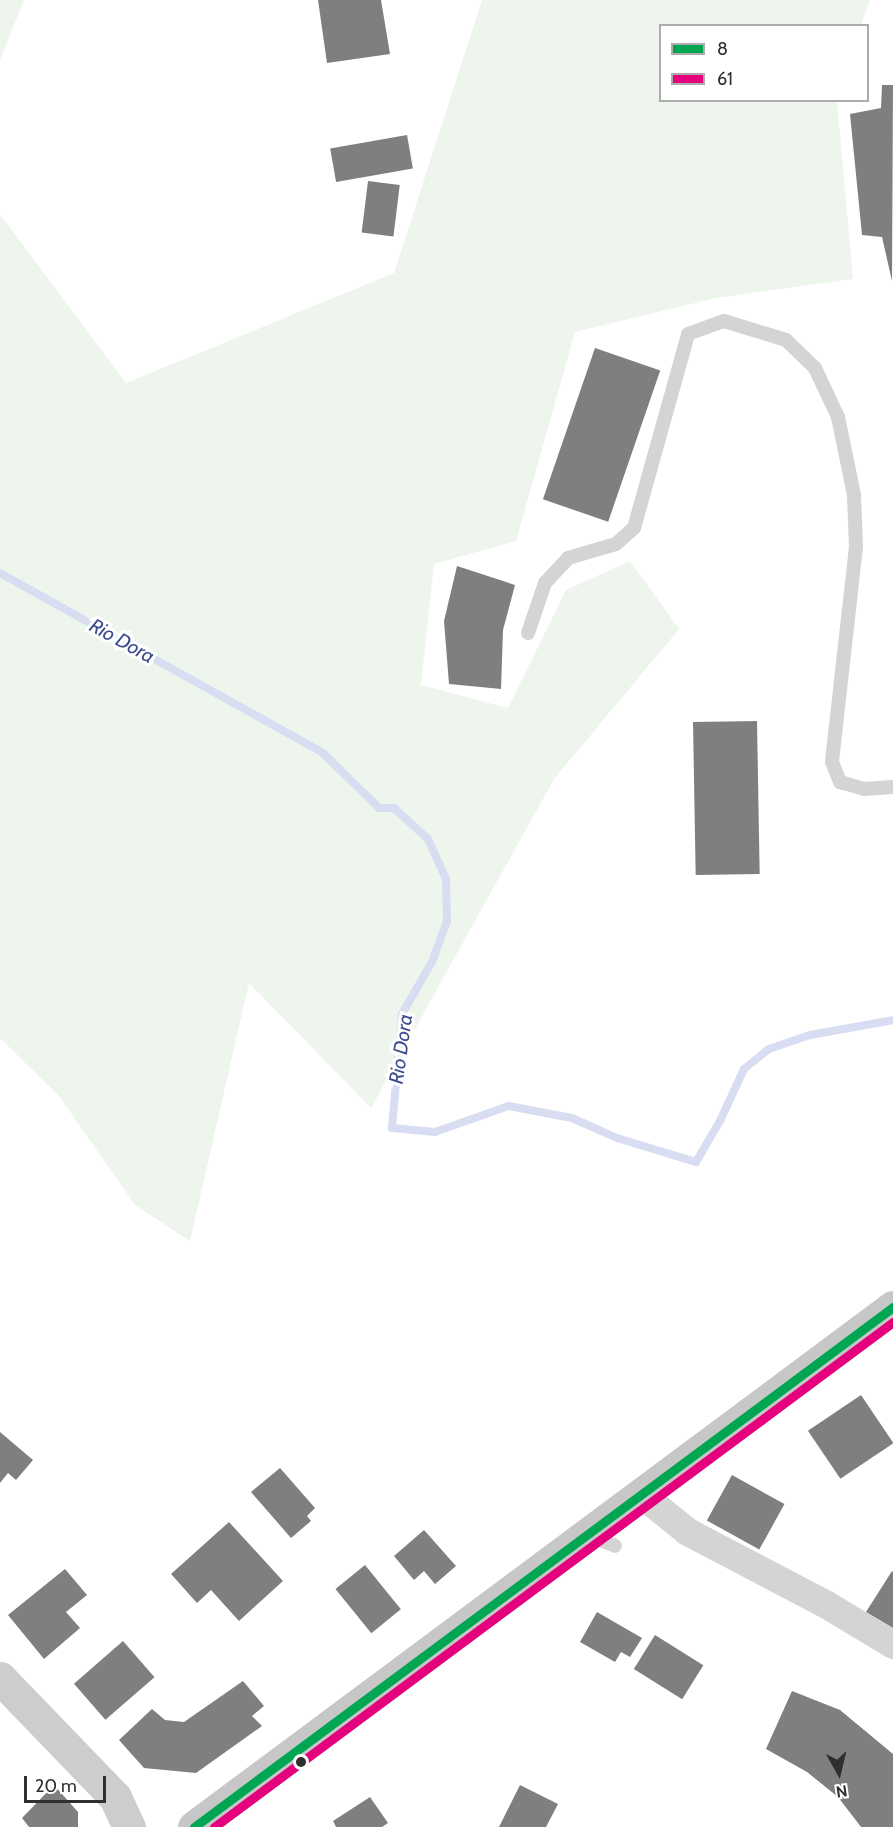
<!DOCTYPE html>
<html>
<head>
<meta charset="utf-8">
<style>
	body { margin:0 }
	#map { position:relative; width:893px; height:1827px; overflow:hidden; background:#fff; font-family:Cabin,sans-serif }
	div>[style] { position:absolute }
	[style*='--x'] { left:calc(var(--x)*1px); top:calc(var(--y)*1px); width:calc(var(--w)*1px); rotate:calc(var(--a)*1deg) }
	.green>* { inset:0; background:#edf5ec }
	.stream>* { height:8px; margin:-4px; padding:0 4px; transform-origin:4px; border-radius:4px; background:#d9ddf2 }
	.building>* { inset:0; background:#7f7f7f; transform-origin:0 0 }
	.lane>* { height:14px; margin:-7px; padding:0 7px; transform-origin:7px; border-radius:7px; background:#d4d4d4 }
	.street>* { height:28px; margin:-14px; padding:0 14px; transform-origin:14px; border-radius:14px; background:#d4d4d4 }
	.secondary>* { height:33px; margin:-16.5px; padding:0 16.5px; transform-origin:16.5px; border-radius:16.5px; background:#cdcdcd }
	.primary>* { height:33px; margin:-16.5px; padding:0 16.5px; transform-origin:16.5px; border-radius:16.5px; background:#c7c7c7 }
	.bus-1>* { height:9px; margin:-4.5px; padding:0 4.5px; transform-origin:4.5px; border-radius:4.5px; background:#00a651 }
	.bus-2>* { height:9px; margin:-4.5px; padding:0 4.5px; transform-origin:4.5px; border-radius:4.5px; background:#e5007d }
	.dots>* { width:16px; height:16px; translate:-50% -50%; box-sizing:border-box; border:3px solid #fff; border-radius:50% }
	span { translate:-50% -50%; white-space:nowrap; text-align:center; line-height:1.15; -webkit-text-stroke:6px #fff; paint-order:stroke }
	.water-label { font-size:20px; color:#3c4c91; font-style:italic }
	.legend { position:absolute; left:659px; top:24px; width:210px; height:78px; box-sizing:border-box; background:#fff; border:2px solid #acacac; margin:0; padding:8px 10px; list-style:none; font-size:18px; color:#2f2f2f }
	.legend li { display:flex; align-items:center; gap:12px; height:30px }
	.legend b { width:30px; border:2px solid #acacac }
	.north { position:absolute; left:809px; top:1743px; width:60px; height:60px; -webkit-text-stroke:4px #fff; paint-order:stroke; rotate:172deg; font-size:16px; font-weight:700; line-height:24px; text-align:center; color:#2f2f2f }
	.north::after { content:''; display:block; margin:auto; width:21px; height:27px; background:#2f2f2f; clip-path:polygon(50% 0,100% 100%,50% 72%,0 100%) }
	.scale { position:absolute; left:24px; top:1776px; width:82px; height:27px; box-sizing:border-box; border:3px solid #2f2f2f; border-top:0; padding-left:8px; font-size:18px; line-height:21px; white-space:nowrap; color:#2f2f2f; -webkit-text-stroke:4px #fff; paint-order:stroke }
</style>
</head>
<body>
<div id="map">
	<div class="green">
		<i style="clip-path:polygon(0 0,24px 0,0 60px)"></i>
		<i style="clip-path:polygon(482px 0,870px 0,861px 25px,660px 26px,660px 100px,837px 101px,853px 279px,716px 298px,575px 332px,516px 541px,434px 564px,421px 685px,508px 708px,566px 590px,630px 561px,679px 629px,554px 779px,371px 1108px,249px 983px,190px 1241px,135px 1205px,59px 1096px,0 1038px,0 214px,126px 383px,394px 273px)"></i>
	</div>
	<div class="stream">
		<i style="--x:0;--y:573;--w:370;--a:29.1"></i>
		<i style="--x:323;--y:753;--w:78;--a:44.5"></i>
		<i style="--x:379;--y:808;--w:15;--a:0"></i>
		<i style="--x:394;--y:808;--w:46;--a:42.4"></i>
		<i style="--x:428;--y:839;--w:44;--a:65.8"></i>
		<i style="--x:446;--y:879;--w:42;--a:88.6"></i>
		<i style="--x:447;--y:921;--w:44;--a:110.1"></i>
		<i style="--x:432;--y:962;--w:60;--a:120"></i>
		<i style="--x:402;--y:1014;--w:114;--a:95"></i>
		<i style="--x:392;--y:1128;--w:43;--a:5.3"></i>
		<i style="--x:435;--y:1132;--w:78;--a:-19.4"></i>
		<i style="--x:509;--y:1106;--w:64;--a:10.8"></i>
		<i style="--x:572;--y:1118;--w:49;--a:24"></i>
		<i style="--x:617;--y:1138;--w:83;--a:16.9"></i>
		<i style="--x:696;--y:1162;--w:48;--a:-59.7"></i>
		<i style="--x:720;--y:1121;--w:57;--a:-65.2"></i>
		<i style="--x:744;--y:1069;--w:32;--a:-39"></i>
		<i style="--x:769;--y:1049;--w:43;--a:-18.9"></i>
		<i style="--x:810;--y:1035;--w:84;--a:-10.2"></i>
	</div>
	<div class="building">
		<i style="clip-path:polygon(318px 0,381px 0,390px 54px,327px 63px)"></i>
		<i style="clip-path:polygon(882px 85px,893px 85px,892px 281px,882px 237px,862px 235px,850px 114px,881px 108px)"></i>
		<i style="left:407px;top:135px;width:34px;height:78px;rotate:80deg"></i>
		<i style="left:368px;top:181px;width:32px;height:52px;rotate:7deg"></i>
		<i style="left:595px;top:348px;width:69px;height:160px;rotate:19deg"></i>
		<i style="clip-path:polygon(457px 566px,515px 585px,503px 630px,501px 689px,449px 684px,444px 621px)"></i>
		<i style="left:757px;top:721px;width:153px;height:64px;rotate:89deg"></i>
		<i style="left:861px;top:1395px;width:58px;height:64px;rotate:56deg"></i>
		<i style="clip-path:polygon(0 1432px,33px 1460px,16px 1480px,8px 1473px,0 1483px)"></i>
		<i style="clip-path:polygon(280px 1468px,315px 1508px,307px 1516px,311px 1521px,291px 1538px,251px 1492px)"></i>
		<i style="left:732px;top:1475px;width:60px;height:52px;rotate:29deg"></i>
		<i style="clip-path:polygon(229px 1522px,283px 1581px,239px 1621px,211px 1590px,197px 1603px,171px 1574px)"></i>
		<i style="clip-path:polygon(424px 1530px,456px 1566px,435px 1584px,424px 1571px,414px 1580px,394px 1556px)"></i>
		<i style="left:365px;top:1565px;width:57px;height:38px;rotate:51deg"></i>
		<i style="clip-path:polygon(65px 1569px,87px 1595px,66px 1612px,80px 1628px,44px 1659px,8px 1615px)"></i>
		<i style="clip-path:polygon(892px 1571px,893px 1572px,893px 1628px,866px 1612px)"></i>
		<i style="clip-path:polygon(597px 1612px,642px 1638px,630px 1657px,621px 1652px,615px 1662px,580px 1642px)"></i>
		<i style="left:655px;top:1635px;width:57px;height:40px;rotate:32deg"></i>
		<i style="left:123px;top:1641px;width:48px;height:65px;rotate:49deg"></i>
		<i style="clip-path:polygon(243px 1681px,264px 1706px,252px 1716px,262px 1726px,196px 1773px,144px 1768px,119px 1740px,152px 1709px,165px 1720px,184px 1722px)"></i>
		<i style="clip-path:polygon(792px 1691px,840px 1710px,893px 1754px,893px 1827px,861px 1827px,838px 1797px,807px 1772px,766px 1749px)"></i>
		<i style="clip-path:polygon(54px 1785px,78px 1812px,78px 1827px,29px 1827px,22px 1818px)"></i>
		<i style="clip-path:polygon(520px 1785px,558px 1804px,546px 1827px,499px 1827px)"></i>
		<i style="clip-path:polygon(370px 1797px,388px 1823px,382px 1827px,336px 1827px,333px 1821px)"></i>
	</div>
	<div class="lane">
		<i style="--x:528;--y:633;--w:53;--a:-71.2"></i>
		<i style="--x:545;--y:583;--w:34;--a:-47"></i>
		<i style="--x:568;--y:558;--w:50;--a:-16.3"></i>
		<i style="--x:616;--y:544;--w:24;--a:-42"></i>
		<i style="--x:634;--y:528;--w:201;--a:-74.4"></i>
		<i style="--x:688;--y:334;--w:38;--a:-20"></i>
		<i style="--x:724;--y:321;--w:65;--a:17"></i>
		<i style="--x:786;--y:340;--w:40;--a:44"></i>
		<i style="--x:815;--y:368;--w:54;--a:64.9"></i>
		<i style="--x:838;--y:417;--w:80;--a:78.4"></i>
		<i style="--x:854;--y:495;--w:52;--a:87.8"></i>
		<i style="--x:856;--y:547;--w:216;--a:96.4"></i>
		<i style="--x:832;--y:762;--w:22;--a:68"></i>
		<i style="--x:840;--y:782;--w:25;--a:16"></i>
		<i style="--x:864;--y:789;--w:29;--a:-4"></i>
		<i style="--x:588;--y:1535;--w:29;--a:22"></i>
	</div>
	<div class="street">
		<i style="--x:642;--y:1495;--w:59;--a:38.8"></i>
		<i style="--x:688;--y:1532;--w:157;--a:27.7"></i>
		<i style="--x:827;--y:1605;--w:77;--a:31.2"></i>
	</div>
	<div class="secondary">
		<i style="--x:0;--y:1678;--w:165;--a:46"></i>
		<i style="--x:115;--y:1797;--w:33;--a:65"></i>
	</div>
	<div class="primary">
		<i style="--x:194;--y:1827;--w:871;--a:-36.65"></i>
	</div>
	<div class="bus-1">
		<i style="--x:194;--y:1827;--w:871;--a:-36.65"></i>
	</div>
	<div class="bus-2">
		<i style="--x:214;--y:1827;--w:846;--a:-36.64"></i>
	</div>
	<div class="dots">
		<i style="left:301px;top:1762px;background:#2f2f2f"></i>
	</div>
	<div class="water-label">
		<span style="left:122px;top:641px;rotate:29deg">Rio Dora</span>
		<span style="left:401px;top:1049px;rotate:-82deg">Rio Dora</span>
	</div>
	<ul class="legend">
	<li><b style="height:8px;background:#00a651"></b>8</li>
	<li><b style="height:8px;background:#e5007d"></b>61</li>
	</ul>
	<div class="north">N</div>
	<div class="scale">20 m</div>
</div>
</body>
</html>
